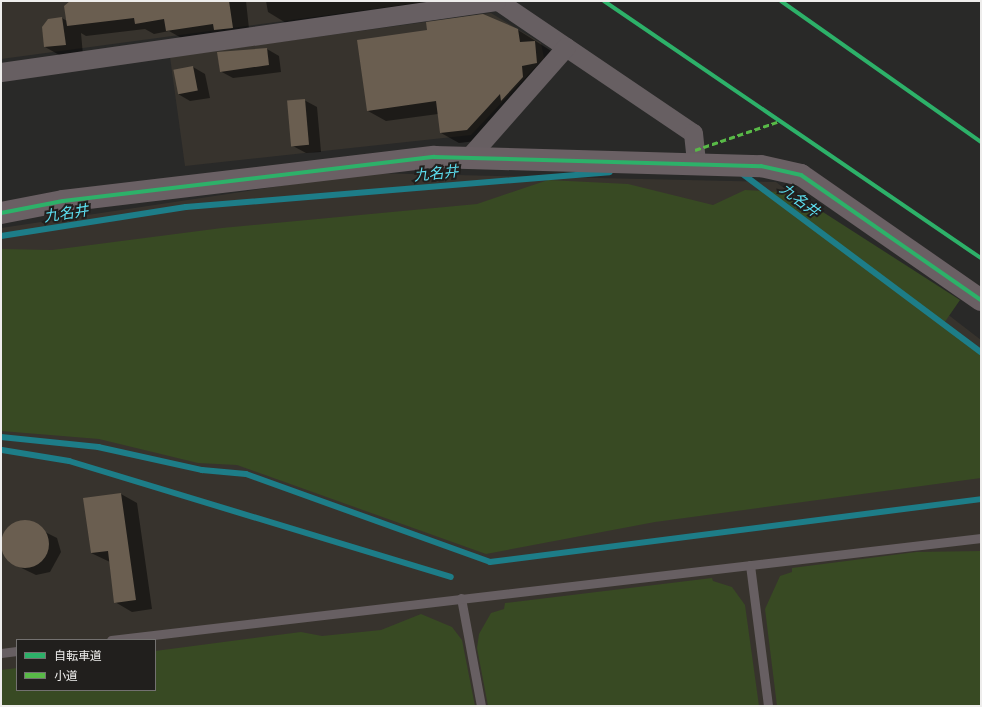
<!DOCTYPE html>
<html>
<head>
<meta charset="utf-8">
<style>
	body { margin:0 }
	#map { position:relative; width:982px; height:707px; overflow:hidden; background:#292928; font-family:Manrope,"Noto Sans JP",sans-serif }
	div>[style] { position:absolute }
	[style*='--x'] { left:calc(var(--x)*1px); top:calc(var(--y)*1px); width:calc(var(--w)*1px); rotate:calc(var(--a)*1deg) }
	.built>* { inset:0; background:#37332d }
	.green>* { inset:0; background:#384a23 }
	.shadow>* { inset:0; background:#0007 }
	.stream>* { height:6px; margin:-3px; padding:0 3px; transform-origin:3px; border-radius:3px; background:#1d7d88 }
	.building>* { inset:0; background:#6a5e50; transform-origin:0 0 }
	.round { border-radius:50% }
	.lane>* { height:9px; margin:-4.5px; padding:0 4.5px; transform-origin:4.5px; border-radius:4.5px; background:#675f62 }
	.street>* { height:19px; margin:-9.5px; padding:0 9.5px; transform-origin:9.5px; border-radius:9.5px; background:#675f62 }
	.secondary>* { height:22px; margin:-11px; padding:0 11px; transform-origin:11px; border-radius:11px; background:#6a6064 }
	.quiet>* { height:3px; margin-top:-1.5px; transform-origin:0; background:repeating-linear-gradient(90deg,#58b947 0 6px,transparent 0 9px) }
	.cycleway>* { height:4px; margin:-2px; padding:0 2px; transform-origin:2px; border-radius:2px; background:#2db169 }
	span { translate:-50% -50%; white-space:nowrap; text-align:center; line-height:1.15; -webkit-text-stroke:4px #211f1d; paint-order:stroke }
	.water-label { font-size:15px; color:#5cddee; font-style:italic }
	.frame { position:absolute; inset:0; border:2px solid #eeedec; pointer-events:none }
	.legend { position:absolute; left:16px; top:639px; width:140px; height:52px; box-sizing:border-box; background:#211f1d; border:1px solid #737170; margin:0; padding:5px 7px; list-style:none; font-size:12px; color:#eeedec }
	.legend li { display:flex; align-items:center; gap:8px; height:20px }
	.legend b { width:20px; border:1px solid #737170 }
</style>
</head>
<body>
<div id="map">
	<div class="built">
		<i style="clip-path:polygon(1px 1px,433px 1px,1px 59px)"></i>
		<i style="clip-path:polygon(491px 13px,541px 43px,544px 58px,471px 135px,185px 166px,170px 57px)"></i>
		<i style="clip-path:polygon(evenodd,367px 173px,776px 182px,981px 340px,981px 706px,1px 706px,1px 228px,367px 173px,17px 640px,155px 640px,155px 690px,17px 690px,17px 640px)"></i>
	</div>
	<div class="green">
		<i style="clip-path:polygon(548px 180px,628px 184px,713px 205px,745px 190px,780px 192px,812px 205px,960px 300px,942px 326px,981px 352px,981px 478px,655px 522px,486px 554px,237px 465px,198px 463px,99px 439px,1px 431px,1px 249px,52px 250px,222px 228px,477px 204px)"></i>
		<i style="clip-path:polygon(981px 551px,981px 706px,777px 706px,765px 609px,780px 576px,792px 572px,792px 568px,916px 552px)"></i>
		<i style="clip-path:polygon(712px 578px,713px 581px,732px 587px,745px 605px,759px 706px,488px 706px,477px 648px,479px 634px,491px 613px,504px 609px,505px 603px)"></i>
		<i style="clip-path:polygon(421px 614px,452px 627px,462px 640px,475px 706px,1px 706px,1px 670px,17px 668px,17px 690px,155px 690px,155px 651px,301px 632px,322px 636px,381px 630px)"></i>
	</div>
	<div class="shadow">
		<i style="clip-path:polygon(72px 1px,246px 1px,250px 38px,185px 40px,169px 31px,154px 34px,145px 29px,86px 36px,81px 33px,83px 55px,63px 57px,45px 47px,62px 18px,67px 21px)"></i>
		<i style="clip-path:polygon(266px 1px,445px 1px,286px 23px,268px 12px)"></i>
		<i style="clip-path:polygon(518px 30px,553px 52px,485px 140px,459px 143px,441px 133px,438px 114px,386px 121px,368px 111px)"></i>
		<i style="clip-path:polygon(267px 49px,279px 56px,281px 72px,233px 78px,220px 71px,218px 53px)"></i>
		<i style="clip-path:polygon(193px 67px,205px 74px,210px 98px,190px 101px,178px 94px)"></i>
		<i style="clip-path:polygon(304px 100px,317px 107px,321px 152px,306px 153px,293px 146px)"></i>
		<i style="clip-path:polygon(121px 494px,137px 503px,152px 609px,132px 612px,115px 602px,110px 562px,91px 553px)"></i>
		<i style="clip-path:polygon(23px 521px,57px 538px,61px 552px,50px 572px,36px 575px,9px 562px,1px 543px,9px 527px)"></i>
	</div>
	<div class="stream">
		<i style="--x:740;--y:172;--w:301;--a:36.8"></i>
		<i style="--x:1;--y:236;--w:187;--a:-8.9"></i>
		<i style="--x:186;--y:207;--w:425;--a:-4.7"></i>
		<i style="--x:1;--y:437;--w:98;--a:5.9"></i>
		<i style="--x:98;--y:447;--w:107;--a:12.5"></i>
		<i style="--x:202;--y:470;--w:44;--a:5.2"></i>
		<i style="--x:246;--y:474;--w:259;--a:19.8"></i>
		<i style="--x:490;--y:562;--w:495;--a:-7.3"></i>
		<i style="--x:2;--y:450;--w:68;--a:9.3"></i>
		<i style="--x:69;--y:461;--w:399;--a:16.9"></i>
	</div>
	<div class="building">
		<i style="clip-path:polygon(70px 1px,229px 1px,233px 28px,214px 30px,213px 24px,166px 31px,164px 19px,135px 24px,134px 18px,67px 26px,64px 6px)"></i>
		<i style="clip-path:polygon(483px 14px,518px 29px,520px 42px,535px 41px,537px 63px,522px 66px,523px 77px,501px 101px,500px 94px,467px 130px,440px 133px,436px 101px,367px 111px,357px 40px,427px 30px,426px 22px)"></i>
		<i style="clip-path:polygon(62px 17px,66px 45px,44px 47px,42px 27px,48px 19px)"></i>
		<i style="clip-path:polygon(267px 48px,269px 65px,220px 72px,217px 52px)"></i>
		<i style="left:193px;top:66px;width:25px;height:20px;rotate:79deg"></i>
		<i style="left:305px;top:99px;width:46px;height:18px;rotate:85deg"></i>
		<i style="clip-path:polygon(121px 493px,136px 600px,114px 603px,108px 551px,91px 553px,83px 498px)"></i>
		<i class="round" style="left:1px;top:520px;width:48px;height:48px"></i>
	</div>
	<div class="lane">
		<i style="--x:750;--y:565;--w:142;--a:82.7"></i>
		<i style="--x:461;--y:598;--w:110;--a:79.5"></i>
		<i style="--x:111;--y:640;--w:876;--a:-6.69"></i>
		<i style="--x:1;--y:653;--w:16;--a:-7"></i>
	</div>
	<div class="street">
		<i style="--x:498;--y:1;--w:235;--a:34.1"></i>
		<i style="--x:693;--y:133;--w:31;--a:84"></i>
		<i style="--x:1;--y:72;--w:500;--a:-8.16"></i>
		<i style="--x:468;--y:158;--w:148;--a:-48.6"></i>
	</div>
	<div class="secondary">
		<i style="--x:1;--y:213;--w:63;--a:-11"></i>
		<i style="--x:63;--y:201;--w:374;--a:-6.8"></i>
		<i style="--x:434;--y:157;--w:327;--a:1.6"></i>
		<i style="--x:761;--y:166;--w:41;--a:12.7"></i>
		<i style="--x:801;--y:175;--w:219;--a:34.8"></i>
	</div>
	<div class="quiet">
		<i style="--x:695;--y:150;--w:87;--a:-18.9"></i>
	</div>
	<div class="cycleway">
		<i style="--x:604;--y:1;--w:456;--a:34.3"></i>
		<i style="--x:781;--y:1;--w:245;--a:35.2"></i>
		<i style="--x:1;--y:213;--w:63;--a:-11"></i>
		<i style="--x:63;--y:201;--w:374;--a:-6.8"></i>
		<i style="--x:434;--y:157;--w:327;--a:1.6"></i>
		<i style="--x:761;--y:166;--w:41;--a:12.7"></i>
		<i style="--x:801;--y:175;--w:219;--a:34.8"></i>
	</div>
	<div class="water-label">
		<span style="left:436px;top:173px;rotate:-6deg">九名井</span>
		<span style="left:800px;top:200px;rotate:37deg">九名井</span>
		<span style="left:66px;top:213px;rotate:-9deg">九名井</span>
	</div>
	<div class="frame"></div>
	<ul class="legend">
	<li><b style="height:5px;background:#2db169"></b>自転車道</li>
	<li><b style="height:5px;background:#58b947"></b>小道</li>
	</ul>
</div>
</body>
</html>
